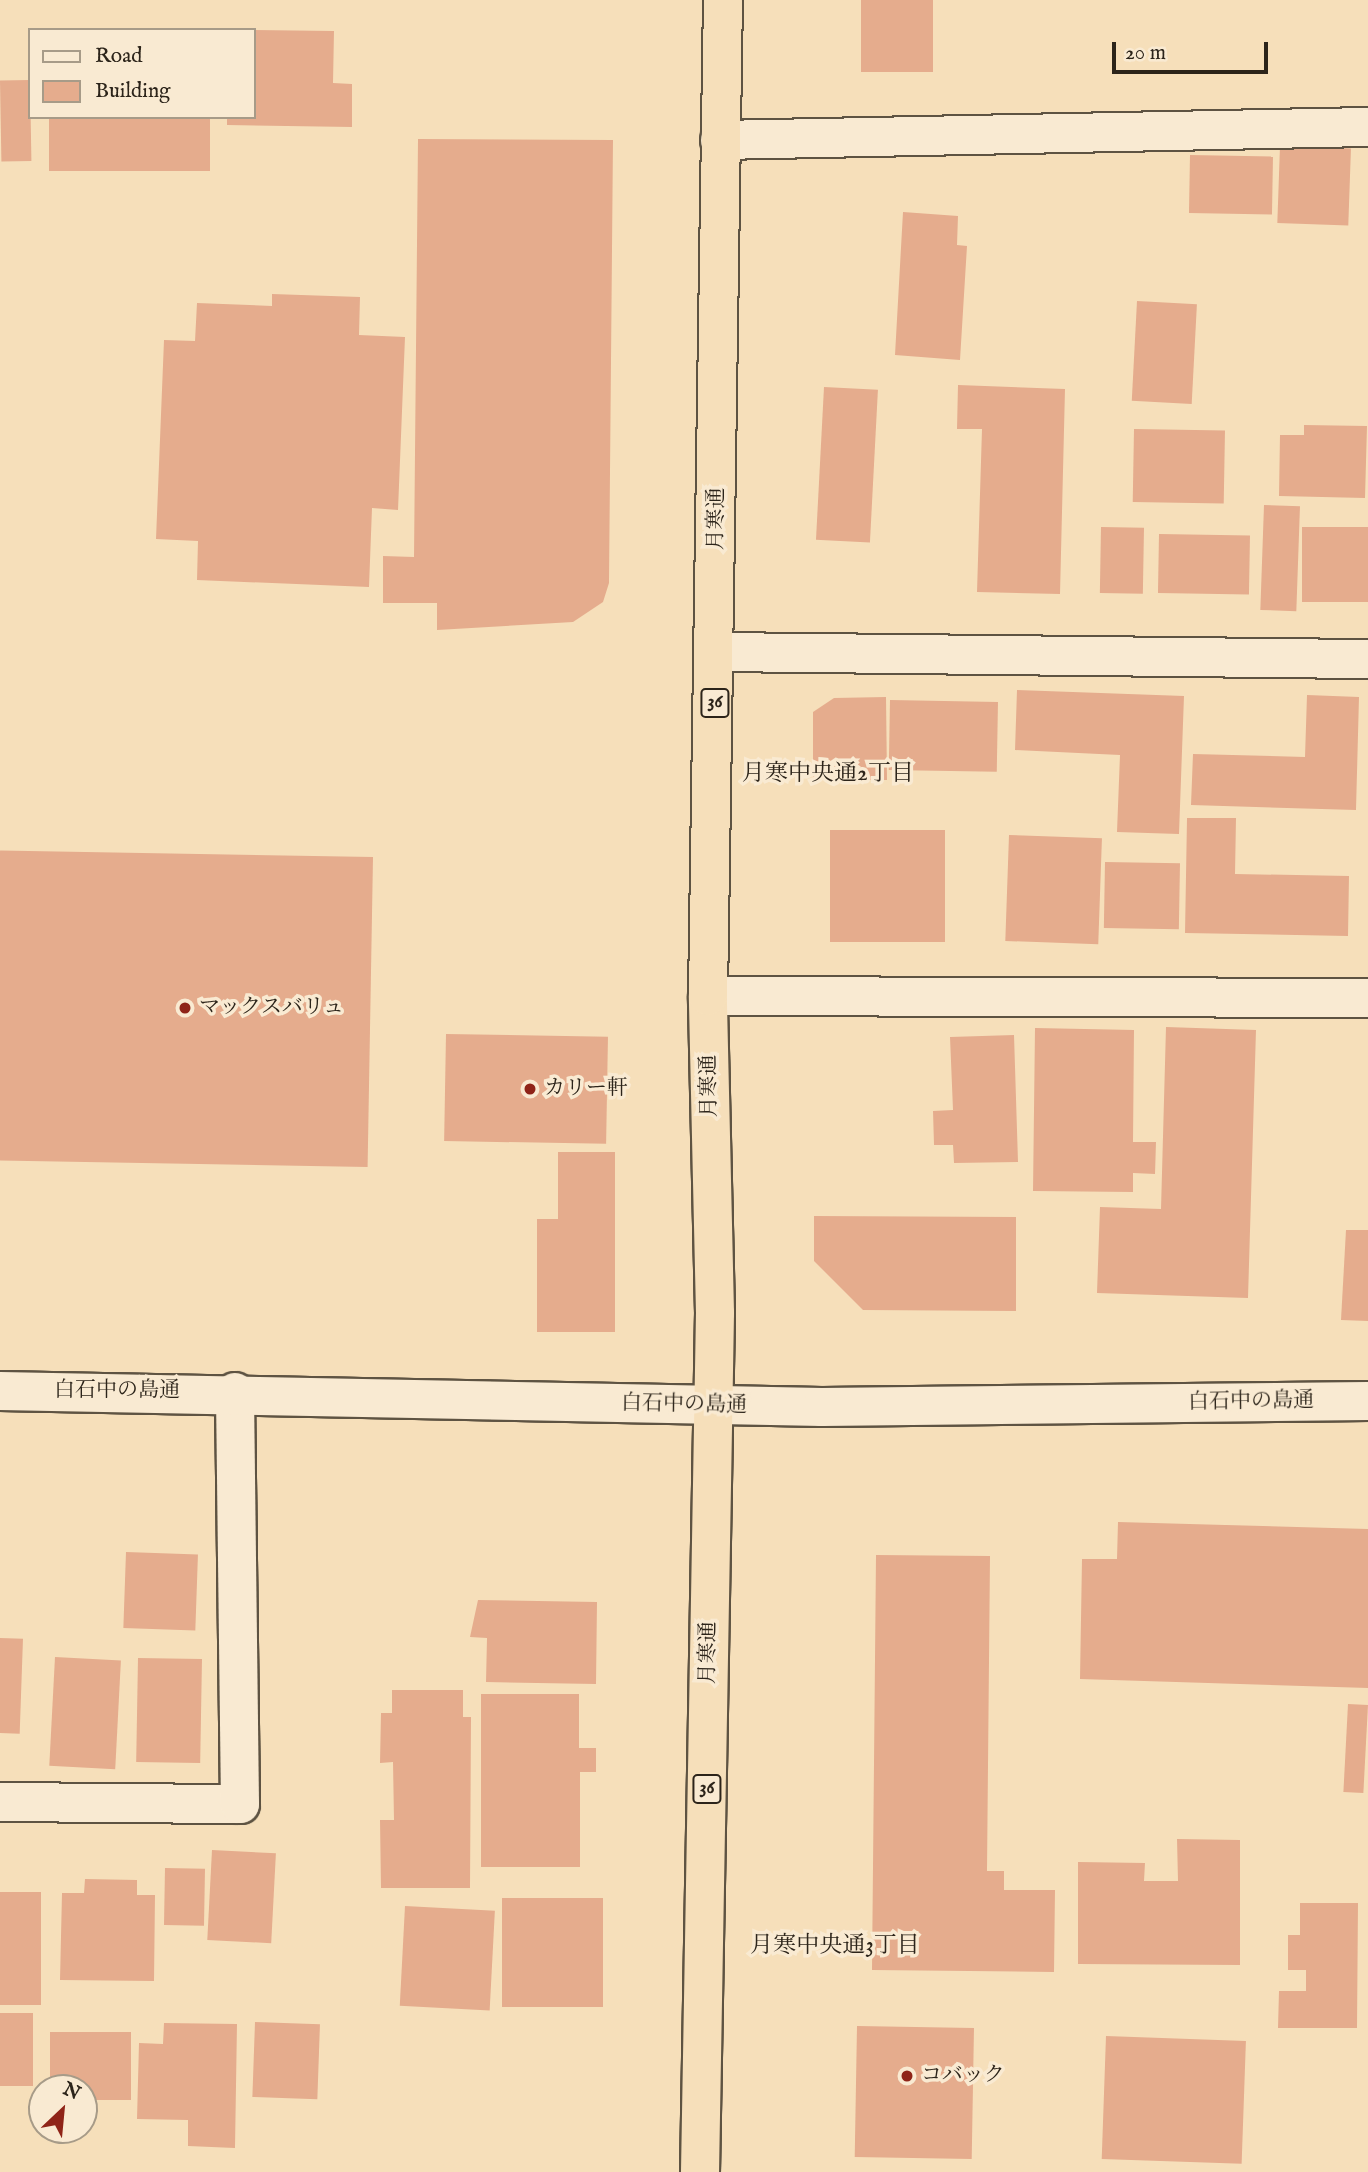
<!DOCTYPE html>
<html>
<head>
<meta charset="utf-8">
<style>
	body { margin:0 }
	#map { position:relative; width:1368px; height:2172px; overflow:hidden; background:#f6dfba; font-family:"IM FELL English","Noto Serif JP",serif }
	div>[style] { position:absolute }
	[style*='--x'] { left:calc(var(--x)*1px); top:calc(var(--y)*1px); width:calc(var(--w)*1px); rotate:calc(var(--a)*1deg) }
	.building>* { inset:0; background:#e5ac8d; transform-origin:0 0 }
	.roads { filter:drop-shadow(2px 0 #5e5342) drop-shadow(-2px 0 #5e5342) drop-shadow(0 2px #5e5342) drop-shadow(0 -2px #5e5342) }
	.street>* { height:38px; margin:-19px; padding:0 19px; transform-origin:19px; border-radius:19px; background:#f9ead2 }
	.secondary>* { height:38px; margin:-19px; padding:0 19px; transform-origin:19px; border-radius:19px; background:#f9ead2 }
	.highway>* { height:38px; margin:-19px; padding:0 19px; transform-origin:19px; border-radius:19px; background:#f6dfba }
	.dots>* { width:19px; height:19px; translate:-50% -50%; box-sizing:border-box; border:4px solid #f9ead2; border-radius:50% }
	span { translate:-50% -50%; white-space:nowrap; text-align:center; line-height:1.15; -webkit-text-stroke:7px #f9ead2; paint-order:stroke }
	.shield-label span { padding:2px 5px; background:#f9ead2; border:2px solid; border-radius:5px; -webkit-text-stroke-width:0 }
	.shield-label { font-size:19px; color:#2c241a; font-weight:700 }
	.street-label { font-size:21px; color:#2c241a }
	.poi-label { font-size:21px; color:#2c241a }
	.left { translate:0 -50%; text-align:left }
	.neighbourhood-label { font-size:23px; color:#2c241a }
	.legend { position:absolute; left:28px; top:28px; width:228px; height:91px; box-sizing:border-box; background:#f9ead2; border:2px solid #a79b88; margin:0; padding:9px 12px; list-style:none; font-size:21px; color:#2c241a }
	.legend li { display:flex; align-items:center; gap:14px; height:35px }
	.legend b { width:35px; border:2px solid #a79b88 }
	.north { position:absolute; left:28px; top:2074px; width:70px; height:70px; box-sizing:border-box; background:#f9ead2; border:2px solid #a79b88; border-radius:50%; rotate:26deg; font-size:19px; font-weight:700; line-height:28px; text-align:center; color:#2c241a }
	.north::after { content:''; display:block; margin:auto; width:24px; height:32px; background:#8f2418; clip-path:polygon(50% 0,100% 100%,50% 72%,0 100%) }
	.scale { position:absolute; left:1112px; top:42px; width:156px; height:32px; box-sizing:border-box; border:4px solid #2c241a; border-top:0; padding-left:9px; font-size:21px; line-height:24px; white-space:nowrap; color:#2c241a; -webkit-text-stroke:5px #f9ead2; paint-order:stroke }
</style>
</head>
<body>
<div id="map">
	<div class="building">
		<i style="left:861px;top:0;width:72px;height:72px"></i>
		<i style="clip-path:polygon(254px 30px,334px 31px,333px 83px,352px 84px,352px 127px,227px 125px,227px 117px,254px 117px)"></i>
		<i style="left:30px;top:80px;width:81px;height:30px;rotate:89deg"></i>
		<i style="left:49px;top:117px;width:161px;height:54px"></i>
		<i style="clip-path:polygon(418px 139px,613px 140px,609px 583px,603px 602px,573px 622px,437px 630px,437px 603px,383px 603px,383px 556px,414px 557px)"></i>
		<i style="left:1280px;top:146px;width:71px;height:77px;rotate:2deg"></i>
		<i style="left:1190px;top:155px;width:83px;height:58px;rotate:1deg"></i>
		<i style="clip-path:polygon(903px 212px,958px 216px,957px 245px,967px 246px,960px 360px,895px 355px)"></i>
		<i style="clip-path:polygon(272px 294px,360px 297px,359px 335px,405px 337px,398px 510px,372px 508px,369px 587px,197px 580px,198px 541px,156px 539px,164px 340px,195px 341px,197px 303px,272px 306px)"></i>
		<i style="left:1137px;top:301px;width:60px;height:100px;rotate:3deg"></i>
		<i style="clip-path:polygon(958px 385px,1065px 389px,1060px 594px,977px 592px,982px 429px,957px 429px)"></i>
		<i style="left:824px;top:387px;width:54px;height:153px;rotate:3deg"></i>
		<i style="clip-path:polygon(1304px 425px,1367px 426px,1365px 498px,1279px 496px,1280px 435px,1304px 435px)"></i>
		<i style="left:1134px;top:429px;width:91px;height:73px;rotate:1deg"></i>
		<i style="left:1264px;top:505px;width:36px;height:105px;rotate:2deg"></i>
		<i style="left:1101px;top:527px;width:43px;height:66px;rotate:1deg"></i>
		<i style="left:1302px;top:527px;width:66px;height:75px"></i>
		<i style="left:1159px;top:534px;width:91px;height:59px;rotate:1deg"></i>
		<i style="clip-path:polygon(1017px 690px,1184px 696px,1179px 834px,1117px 832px,1120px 755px,1015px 750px)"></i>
		<i style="clip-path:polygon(1307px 695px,1359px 697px,1356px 810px,1191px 805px,1193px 754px,1305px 757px)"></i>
		<i style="clip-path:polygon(886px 697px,887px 780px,813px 779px,813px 712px,834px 698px)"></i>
		<i style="left:890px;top:700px;width:108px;height:70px;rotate:1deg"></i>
		<i style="clip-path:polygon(1187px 818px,1236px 818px,1235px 874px,1349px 876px,1348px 936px,1185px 933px)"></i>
		<i style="left:830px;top:830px;width:115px;height:112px"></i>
		<i style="left:1009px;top:835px;width:93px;height:106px;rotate:2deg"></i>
		<i style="left:373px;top:857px;width:310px;height:373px;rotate:91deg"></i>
		<i style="left:1105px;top:862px;width:75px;height:66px;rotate:1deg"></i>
		<i style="clip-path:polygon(1166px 1027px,1256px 1030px,1248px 1298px,1097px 1293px,1100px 1207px,1161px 1209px)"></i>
		<i style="clip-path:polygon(1035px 1028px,1134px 1030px,1133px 1142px,1156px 1142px,1155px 1174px,1133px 1173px,1133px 1192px,1033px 1191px)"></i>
		<i style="left:446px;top:1034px;width:162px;height:107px;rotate:1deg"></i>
		<i style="clip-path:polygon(1014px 1035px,1018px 1162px,954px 1163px,953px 1145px,934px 1145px,933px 1111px,953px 1110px,950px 1037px)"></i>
		<i style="clip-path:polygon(558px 1152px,615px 1152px,615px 1332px,537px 1332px,537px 1219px,558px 1219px)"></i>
		<i style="clip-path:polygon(814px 1216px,1016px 1217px,1016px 1311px,863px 1310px,814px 1261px)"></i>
		<i style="clip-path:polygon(1346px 1230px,1368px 1230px,1368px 1321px,1341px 1320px)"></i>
		<i style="clip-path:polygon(1118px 1522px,1368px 1529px,1368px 1688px,1080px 1679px,1082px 1559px,1117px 1559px)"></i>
		<i style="left:126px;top:1552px;width:72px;height:76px;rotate:2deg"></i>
		<i style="clip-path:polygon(876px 1555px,990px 1556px,987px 1871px,1004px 1871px,1004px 1890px,1055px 1890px,1054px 1972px,872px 1970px)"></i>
		<i style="clip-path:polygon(478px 1600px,597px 1602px,596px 1684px,486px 1682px,487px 1638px,470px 1637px)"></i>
		<i style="left:0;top:1638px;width:23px;height:95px;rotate:2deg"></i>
		<i style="left:55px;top:1657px;width:66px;height:109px;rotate:3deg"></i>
		<i style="left:138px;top:1658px;width:64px;height:104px;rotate:1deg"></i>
		<i style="clip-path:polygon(392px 1690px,463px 1690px,463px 1717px,471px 1717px,470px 1888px,381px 1888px,380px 1820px,394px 1820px,393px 1762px,380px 1763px,381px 1713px,392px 1713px)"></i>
		<i style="clip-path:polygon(481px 1694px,579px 1694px,579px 1748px,596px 1748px,596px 1772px,580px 1772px,580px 1867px,481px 1867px)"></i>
		<i style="left:1348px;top:1704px;width:20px;height:88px;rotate:3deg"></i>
		<i style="clip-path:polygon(1177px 1839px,1240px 1840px,1240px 1965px,1078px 1964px,1078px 1862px,1145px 1863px,1144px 1881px,1178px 1881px)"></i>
		<i style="left:212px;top:1850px;width:64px;height:90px;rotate:3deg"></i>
		<i style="left:165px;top:1868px;width:40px;height:57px;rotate:1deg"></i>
		<i style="clip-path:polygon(85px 1879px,137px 1880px,137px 1895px,155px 1895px,154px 1981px,60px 1980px,62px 1893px,84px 1893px)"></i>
		<i style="left:0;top:1892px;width:41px;height:113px"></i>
		<i style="left:502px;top:1898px;width:101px;height:109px"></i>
		<i style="clip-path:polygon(1300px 1903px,1358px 1903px,1357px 2028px,1278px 2028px,1279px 1991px,1306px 1991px,1306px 1970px,1288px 1970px,1288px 1935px,1300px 1935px)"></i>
		<i style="left:405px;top:1906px;width:90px;height:100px;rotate:3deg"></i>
		<i style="left:0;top:2013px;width:33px;height:73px"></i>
		<i style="left:255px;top:2022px;width:65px;height:75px;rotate:2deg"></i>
		<i style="clip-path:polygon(164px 2023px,237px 2024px,235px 2148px,188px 2146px,188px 2120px,137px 2119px,139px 2043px,163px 2044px)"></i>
		<i style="left:857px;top:2026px;width:117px;height:131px;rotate:1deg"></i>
		<i style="clip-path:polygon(50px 2032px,131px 2032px,131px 2100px,84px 2100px,84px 2088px,50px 2088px)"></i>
		<i style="left:1106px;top:2036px;width:140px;height:123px;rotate:2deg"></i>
	</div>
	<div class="roads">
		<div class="street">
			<i style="--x:720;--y:140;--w:648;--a:-1.15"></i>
			<i style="--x:716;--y:652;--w:652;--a:0.62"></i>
			<i style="--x:708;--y:996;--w:660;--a:0.17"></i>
			<i style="--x:0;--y:1802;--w:240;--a:0.5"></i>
			<i style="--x:240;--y:1804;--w:412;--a:-90.7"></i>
		</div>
		<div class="secondary">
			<i style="--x:0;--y:1391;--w:822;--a:1.12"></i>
			<i style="--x:822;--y:1407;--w:546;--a:-0.63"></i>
		</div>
		<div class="highway">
			<i style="--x:700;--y:2172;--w:859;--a:-89"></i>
			<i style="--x:715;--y:1313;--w:317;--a:-91.3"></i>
			<i style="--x:708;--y:996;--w:996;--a:-89.14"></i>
		</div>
	</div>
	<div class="dots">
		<i style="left:185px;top:1008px;background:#8f2418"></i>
		<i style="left:530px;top:1089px;background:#8f2418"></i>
		<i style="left:907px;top:2076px;background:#8f2418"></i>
	</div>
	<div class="shield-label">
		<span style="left:715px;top:703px">36</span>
		<span style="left:707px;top:1789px">36</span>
	</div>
	<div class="street-label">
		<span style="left:717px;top:519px;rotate:-90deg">月寒通</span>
		<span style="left:710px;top:1086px;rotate:-91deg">月寒通</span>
		<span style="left:117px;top:1391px">白石中の島通</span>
		<span style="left:1251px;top:1402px;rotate:-1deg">白石中の島通</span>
		<span style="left:684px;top:1405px;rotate:1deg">白石中の島通</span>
		<span style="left:709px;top:1653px;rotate:-89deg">月寒通</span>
	</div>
	<div class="poi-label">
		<span class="left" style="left:199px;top:1008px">マックスバリュ</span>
		<span class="left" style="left:544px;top:1089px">カリー軒</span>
		<span class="left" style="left:921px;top:2076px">コバック</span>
	</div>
	<div class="neighbourhood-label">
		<span style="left:828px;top:774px">月寒中央通2丁目</span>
		<span style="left:835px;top:1946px">月寒中央通3丁目</span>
	</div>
	<ul class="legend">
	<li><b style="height:9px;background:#f9ead2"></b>Road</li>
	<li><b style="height:19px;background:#e5ac8d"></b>Building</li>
	</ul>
	<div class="north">N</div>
	<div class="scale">20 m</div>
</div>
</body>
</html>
